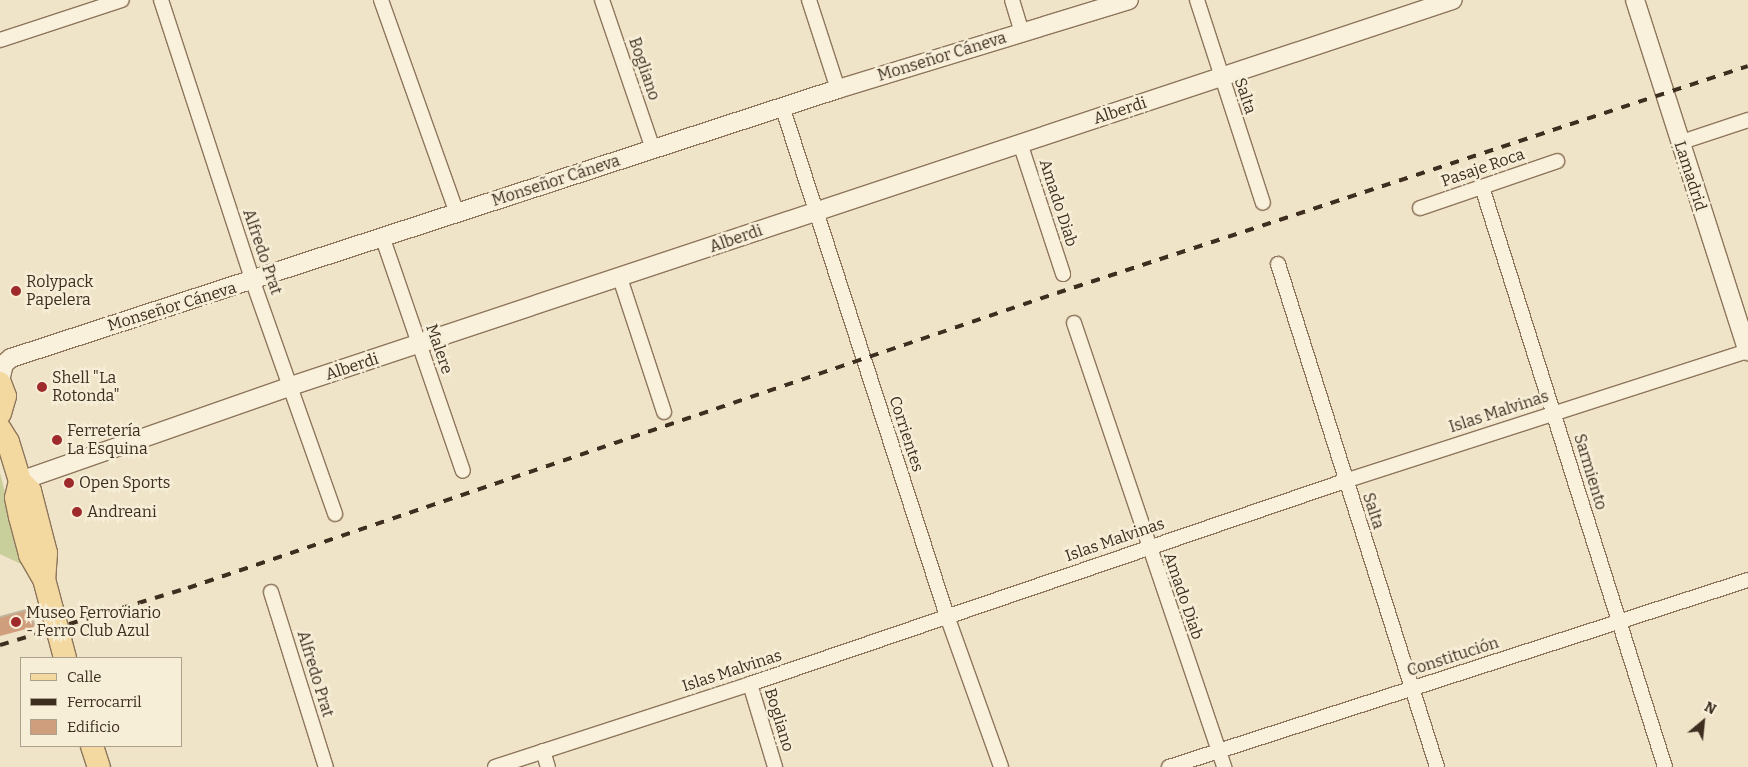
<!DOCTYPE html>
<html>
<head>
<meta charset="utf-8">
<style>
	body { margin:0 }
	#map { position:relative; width:1748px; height:767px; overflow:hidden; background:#f0e4c8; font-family:Bitter,serif }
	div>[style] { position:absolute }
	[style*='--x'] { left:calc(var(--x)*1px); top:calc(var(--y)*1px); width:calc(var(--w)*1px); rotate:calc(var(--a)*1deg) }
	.green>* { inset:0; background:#c9cf9b }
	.shadow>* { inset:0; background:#0003 }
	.building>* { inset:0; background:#cf9f7d }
	.roads { filter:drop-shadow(1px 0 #8d765c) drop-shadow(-1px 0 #8d765c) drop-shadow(0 1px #8d765c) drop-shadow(0 -1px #8d765c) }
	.minor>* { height:14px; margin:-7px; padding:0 7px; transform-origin:7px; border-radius:7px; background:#faf1dc }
	.tertiary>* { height:18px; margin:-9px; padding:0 9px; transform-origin:9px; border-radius:9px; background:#faf1dc }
	.primary>* { height:22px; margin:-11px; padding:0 11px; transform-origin:11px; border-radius:11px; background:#f3d9a0 }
	.rail>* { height:4px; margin-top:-2px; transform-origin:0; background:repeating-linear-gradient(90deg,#3d2e20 0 9px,transparent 0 18px) }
	.dots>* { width:14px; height:14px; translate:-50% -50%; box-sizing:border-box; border:2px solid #f7eed8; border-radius:50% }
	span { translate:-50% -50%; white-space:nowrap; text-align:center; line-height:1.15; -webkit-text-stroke:4.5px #f7eed8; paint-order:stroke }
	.street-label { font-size:16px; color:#3d2e20 }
	.poi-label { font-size:16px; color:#3d2e20 }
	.left { translate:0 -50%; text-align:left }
	.legend { position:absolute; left:20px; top:657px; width:162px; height:90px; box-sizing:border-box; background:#f7eed8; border:1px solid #ada18e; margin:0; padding:6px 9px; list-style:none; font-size:15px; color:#3d2e20 }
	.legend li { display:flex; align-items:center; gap:10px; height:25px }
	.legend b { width:25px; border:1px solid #ada18e }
	.north { position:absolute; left:1678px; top:697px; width:50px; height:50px; -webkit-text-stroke:4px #f7eed8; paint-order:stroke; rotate:28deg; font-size:14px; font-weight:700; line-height:20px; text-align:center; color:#3d2e20 }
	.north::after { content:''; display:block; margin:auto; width:18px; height:22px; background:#3d2e20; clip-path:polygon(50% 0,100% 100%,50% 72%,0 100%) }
</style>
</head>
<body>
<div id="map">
	<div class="green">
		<i style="clip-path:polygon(0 473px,22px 555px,23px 565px,0 554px)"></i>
	</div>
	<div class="shadow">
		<i style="clip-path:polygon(33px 607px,37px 622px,34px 626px,0 635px,0 616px)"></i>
	</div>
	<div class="building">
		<i style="clip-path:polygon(29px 610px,34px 627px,0 636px,0 618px)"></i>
	</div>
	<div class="roads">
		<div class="minor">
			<i style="--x:161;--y:0;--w:297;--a:71.9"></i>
			<i style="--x:253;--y:282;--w:246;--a:70.5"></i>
			<i style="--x:381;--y:0;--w:227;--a:70.4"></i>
			<i style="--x:602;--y:0;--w:157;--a:71.1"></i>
			<i style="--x:809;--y:0;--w:94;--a:72"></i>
			<i style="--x:1012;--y:0;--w:34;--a:73"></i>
			<i style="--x:1197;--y:0;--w:213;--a:72"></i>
			<i style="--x:0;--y:40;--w:128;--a:-18.2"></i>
			<i style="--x:783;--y:109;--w:533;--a:72.08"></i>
			<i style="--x:947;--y:616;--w:160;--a:70.3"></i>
			<i style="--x:1020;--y:143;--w:138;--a:71.8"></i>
			<i style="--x:1679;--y:143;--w:73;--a:-18.4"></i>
			<i style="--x:1482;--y:187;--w:608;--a:72.49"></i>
			<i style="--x:1420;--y:208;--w:145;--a:-18.9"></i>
			<i style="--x:383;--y:239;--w:245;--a:71"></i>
			<i style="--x:1278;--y:264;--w:528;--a:72.46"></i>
			<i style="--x:620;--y:278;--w:141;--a:71.8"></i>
			<i style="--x:1074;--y:323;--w:469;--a:71.3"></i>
			<i style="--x:271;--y:592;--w:183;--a:72.6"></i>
			<i style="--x:750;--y:684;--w:87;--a:73.2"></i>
			<i style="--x:543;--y:751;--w:17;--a:73"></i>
			<i style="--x:495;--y:767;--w:268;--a:-18"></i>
			<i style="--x:750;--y:684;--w:629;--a:-18.84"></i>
			<i style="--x:1345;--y:481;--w:423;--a:-17.9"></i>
			<i style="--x:1169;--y:767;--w:608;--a:-17.9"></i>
		</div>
		<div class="tertiary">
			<i style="--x:1635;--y:0;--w:369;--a:72.2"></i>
			<i style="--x:0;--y:381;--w:17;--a:-77"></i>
			<i style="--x:4;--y:364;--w:9;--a:-41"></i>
			<i style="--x:11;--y:358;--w:870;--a:-18.02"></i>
			<i style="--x:838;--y:89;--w:304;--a:-17"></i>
			<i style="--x:20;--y:481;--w:287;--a:-19.3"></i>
			<i style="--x:291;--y:386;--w:1224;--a:-18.38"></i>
		</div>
		<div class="primary">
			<i style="--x:0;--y:383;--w:14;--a:69"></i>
			<i style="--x:5;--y:396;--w:18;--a:106"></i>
			<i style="--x:0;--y:429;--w:15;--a:58"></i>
			<i style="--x:8;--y:442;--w:41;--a:72.9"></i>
			<i style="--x:20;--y:481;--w:14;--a:45"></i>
			<i style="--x:30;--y:491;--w:64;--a:75.5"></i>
			<i style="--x:46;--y:553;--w:26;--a:94"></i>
			<i style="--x:44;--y:579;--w:82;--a:75.1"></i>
			<i style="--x:20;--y:481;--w:17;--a:103"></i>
			<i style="--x:16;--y:498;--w:19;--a:78"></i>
			<i style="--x:20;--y:517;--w:39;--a:75"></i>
			<i style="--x:30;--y:555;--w:28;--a:60"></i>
			<i style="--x:92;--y:746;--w:22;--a:72"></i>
		</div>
	</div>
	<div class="rail">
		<i style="--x:0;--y:645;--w:196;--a:-16.9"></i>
		<i style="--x:188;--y:588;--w:918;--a:-18.75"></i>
		<i style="--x:1057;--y:293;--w:727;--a:-18.19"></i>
	</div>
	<div class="dots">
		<i style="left:16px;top:291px;background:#9e2a2b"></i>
		<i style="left:42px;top:387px;background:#9e2a2b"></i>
		<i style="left:57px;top:440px;background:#9e2a2b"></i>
		<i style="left:69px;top:483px;background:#9e2a2b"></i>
		<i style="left:77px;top:512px;background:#9e2a2b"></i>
		<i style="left:16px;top:622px;background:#9e2a2b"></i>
	</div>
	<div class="street-label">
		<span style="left:942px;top:57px;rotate:-17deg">Monseñor Cáneva</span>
		<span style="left:644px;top:69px;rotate:71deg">Bogliano</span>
		<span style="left:1245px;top:96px;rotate:71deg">Salta</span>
		<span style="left:1120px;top:111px;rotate:-18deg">Alberdi</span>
		<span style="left:1483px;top:168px;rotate:-19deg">Pasaje Roca</span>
		<span style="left:1690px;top:176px;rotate:72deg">Lamadrid</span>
		<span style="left:556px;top:181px;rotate:-18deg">Monseñor Cáneva</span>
		<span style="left:1058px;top:203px;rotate:72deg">Amado Diab</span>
		<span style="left:736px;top:239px;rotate:-19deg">Alberdi</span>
		<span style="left:262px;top:252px;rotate:71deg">Alfredo Prat</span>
		<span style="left:172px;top:307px;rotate:-17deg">Monseñor Cáneva</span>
		<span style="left:439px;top:349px;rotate:71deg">Malere</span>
		<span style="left:352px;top:367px;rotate:-18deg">Alberdi</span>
		<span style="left:1499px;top:412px;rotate:-18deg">Islas Malvinas</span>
		<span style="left:906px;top:434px;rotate:72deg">Corrientes</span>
		<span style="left:1590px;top:472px;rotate:73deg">Sarmiento</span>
		<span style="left:1373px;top:511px;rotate:72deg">Salta</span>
		<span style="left:1115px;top:540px;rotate:-19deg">Islas Malvinas</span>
		<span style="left:1183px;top:596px;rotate:71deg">Amado Diab</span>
		<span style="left:1453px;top:657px;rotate:-18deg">Constitución</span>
		<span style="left:732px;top:671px;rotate:-18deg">Islas Malvinas</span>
		<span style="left:315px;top:674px;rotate:73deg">Alfredo Prat</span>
		<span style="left:779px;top:720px;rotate:73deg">Bogliano</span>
	</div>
	<div class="poi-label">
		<span class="left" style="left:26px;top:291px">Rolypack<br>Papelera</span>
		<span class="left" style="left:52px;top:387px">Shell "La<br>Rotonda"</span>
		<span class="left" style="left:67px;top:440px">Ferretería<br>La Esquina</span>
		<span class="left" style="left:79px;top:483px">Open Sports</span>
		<span class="left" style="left:87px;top:512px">Andreani</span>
		<span class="left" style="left:26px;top:622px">Museo Ferroviario<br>- Ferro Club Azul</span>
	</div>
	<ul class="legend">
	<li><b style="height:6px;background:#f3d9a0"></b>Calle</li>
	<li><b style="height:6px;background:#3d2e20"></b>Ferrocarril</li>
	<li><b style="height:14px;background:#cf9f7d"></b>Edificio</li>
	</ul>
	<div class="north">N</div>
</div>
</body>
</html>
